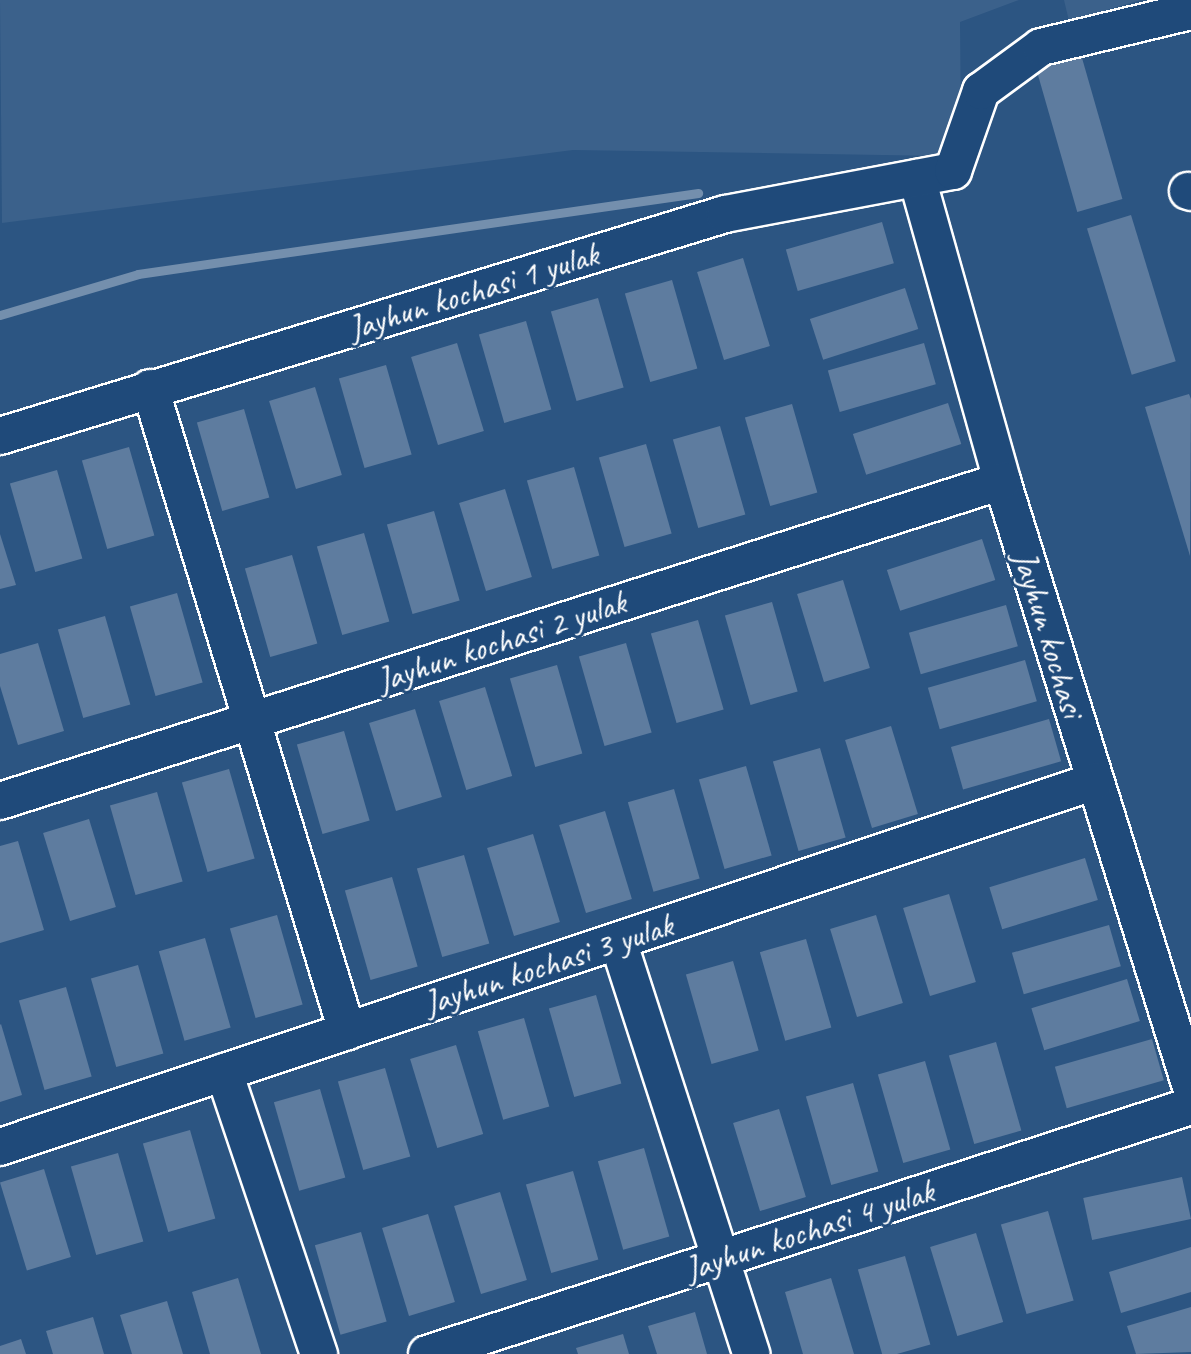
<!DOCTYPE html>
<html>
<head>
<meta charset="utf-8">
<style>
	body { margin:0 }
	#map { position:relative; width:1191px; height:1354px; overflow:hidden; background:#2c5582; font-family:Caveat,sans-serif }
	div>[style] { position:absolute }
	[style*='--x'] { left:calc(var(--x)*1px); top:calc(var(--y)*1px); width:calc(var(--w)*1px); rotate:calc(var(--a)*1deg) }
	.built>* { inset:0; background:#3b618b }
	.stream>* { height:9px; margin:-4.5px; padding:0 4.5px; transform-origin:4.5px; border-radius:4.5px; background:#748fad }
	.building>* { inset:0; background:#5e7c9f; transform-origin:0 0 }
	.roads { filter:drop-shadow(2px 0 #fff) drop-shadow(-2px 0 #fff) drop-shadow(0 2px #fff) drop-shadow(0 -2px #fff) }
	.minor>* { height:36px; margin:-18px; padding:0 18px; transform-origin:18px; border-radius:18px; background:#1f4a7a }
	span { translate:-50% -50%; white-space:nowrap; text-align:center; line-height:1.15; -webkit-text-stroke:6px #1f4a7a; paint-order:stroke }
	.street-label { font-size:34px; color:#fff }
</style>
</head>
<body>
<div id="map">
	<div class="built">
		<i style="clip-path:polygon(0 0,1019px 0,960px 22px,961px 126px,943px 156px,573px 150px,2px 223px)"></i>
		<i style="clip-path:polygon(1064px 0,1141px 0,1069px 21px)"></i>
	</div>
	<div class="stream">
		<i style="--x:0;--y:315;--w:144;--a:-16.5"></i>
		<i style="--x:138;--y:274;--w:566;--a:-8.23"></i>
	</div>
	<div class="building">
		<i style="left:1080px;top:51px;width:154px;height:47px;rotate:74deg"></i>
		<i style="left:1131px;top:215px;width:153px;height:46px;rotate:73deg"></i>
		<i style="left:882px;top:222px;width:43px;height:100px;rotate:74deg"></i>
		<i style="left:743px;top:258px;width:92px;height:48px;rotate:73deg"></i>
		<i style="left:672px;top:280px;width:92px;height:49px;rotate:74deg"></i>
		<i style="left:905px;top:288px;width:43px;height:100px;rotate:72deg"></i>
		<i style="left:598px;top:298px;width:93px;height:49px;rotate:74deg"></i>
		<i style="left:526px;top:321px;width:92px;height:49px;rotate:74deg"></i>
		<i style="left:457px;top:343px;width:92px;height:48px;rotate:73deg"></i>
		<i style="left:924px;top:343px;width:43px;height:100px;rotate:74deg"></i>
		<i style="left:386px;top:365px;width:93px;height:49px;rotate:74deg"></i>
		<i style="left:315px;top:387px;width:92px;height:48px;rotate:73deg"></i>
		<i style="clip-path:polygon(1189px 394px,1191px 399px,1190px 556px,1145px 407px)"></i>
		<i style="left:948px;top:403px;width:43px;height:100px;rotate:72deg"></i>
		<i style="left:792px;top:404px;width:92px;height:49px;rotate:74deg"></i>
		<i style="left:244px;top:409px;width:92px;height:49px;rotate:74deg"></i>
		<i style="left:720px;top:426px;width:92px;height:49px;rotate:74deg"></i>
		<i style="left:646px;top:444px;width:93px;height:49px;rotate:74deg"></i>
		<i style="left:129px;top:447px;width:92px;height:49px;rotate:74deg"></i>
		<i style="left:574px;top:467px;width:92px;height:49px;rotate:74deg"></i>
		<i style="left:57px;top:470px;width:92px;height:49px;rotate:74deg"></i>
		<i style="left:505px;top:489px;width:92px;height:48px;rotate:73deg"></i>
		<i style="left:434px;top:511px;width:93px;height:49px;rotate:74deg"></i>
		<i style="left:364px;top:533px;width:92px;height:49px;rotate:74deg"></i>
		<i style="clip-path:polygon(0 534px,16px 585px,0 589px)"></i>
		<i style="left:982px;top:539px;width:43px;height:100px;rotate:72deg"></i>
		<i style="left:292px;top:555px;width:92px;height:49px;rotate:74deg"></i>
		<i style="left:843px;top:580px;width:92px;height:48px;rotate:73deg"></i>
		<i style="left:177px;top:593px;width:93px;height:49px;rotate:74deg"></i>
		<i style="left:772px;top:602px;width:93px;height:49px;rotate:74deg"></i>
		<i style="left:1006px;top:605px;width:43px;height:101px;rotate:74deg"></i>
		<i style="left:105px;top:616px;width:92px;height:49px;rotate:74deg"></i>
		<i style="left:698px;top:620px;width:93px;height:49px;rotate:74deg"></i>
		<i style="clip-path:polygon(38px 643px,64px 731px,18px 745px,0 686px,0 654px)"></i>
		<i style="left:626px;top:643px;width:93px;height:49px;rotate:74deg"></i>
		<i style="left:1025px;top:660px;width:43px;height:101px;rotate:74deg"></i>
		<i style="left:557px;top:665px;width:92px;height:49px;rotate:74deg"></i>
		<i style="left:485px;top:687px;width:93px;height:48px;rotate:73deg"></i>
		<i style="left:415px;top:709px;width:92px;height:48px;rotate:73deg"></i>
		<i style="left:1049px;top:719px;width:44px;height:102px;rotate:74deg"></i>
		<i style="left:891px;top:726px;width:92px;height:48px;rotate:73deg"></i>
		<i style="left:344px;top:731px;width:93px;height:49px;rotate:74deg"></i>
		<i style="left:820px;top:748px;width:93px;height:49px;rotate:74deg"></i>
		<i style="left:746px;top:766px;width:93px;height:49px;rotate:74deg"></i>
		<i style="left:229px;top:769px;width:93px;height:49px;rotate:74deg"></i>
		<i style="left:674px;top:789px;width:93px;height:48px;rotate:74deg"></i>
		<i style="left:157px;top:792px;width:93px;height:49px;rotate:74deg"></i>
		<i style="left:605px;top:811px;width:92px;height:48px;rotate:73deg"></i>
		<i style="left:89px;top:819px;width:92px;height:48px;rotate:73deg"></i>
		<i style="left:533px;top:834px;width:92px;height:48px;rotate:73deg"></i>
		<i style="clip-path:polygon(18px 841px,44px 930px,0 943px,0 846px)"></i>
		<i style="left:464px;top:855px;width:92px;height:49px;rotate:74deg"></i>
		<i style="left:1085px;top:858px;width:44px;height:100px;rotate:73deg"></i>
		<i style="left:392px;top:877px;width:93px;height:49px;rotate:74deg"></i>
		<i style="left:949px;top:894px;width:92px;height:48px;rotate:73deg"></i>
		<i style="left:277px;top:915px;width:93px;height:49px;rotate:74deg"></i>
		<i style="left:876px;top:915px;width:92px;height:48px;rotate:73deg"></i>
		<i style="left:1109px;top:925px;width:43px;height:101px;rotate:74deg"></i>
		<i style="left:205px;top:938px;width:93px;height:48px;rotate:74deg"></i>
		<i style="left:806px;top:939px;width:92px;height:48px;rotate:74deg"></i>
		<i style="left:733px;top:961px;width:93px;height:49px;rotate:74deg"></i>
		<i style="left:138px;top:965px;width:92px;height:49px;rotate:74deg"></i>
		<i style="left:1127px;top:979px;width:44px;height:100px;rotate:73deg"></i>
		<i style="left:66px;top:987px;width:93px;height:49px;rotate:74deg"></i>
		<i style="left:596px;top:995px;width:92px;height:49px;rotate:74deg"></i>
		<i style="left:524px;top:1018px;width:92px;height:48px;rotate:74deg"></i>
		<i style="clip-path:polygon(1px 1024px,22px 1095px,0 1102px,0 1025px)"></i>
		<i style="left:1152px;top:1039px;width:43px;height:101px;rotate:74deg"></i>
		<i style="left:996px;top:1042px;width:92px;height:49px;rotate:74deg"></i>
		<i style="left:456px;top:1045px;width:93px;height:48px;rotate:73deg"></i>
		<i style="left:925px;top:1061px;width:92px;height:49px;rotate:74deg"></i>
		<i style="left:385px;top:1068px;width:92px;height:49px;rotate:74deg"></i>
		<i style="left:853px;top:1083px;width:92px;height:49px;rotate:74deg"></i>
		<i style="left:320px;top:1089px;width:92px;height:48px;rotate:74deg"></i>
		<i style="left:779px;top:1109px;width:92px;height:48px;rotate:73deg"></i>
		<i style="left:190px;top:1130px;width:92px;height:49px;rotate:74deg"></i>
		<i style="left:644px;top:1148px;width:92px;height:48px;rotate:74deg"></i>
		<i style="left:118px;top:1153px;width:92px;height:49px;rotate:74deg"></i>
		<i style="left:44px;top:1169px;width:92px;height:46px;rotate:73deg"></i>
		<i style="left:573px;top:1171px;width:92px;height:49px;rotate:74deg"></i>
		<i style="left:1182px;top:1177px;width:43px;height:101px;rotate:78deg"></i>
		<i style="left:500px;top:1192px;width:92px;height:48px;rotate:73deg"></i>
		<i style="left:1048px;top:1211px;width:93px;height:49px;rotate:74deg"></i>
		<i style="left:428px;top:1214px;width:92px;height:48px;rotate:73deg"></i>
		<i style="left:361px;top:1232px;width:93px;height:48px;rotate:74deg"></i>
		<i style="left:976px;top:1233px;width:93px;height:48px;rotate:73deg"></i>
		<i style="clip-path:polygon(1191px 1247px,1191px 1292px,1121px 1313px,1109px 1272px)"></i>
		<i style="left:905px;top:1256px;width:92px;height:49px;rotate:74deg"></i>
		<i style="clip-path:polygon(238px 1278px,261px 1354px,210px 1354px,192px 1292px)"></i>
		<i style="clip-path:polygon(831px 1278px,854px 1354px,803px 1354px,785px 1292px)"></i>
		<i style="clip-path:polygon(167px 1301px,183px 1354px,132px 1354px,120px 1315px)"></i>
		<i style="clip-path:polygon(1191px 1307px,1191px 1352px,1136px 1354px,1127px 1326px)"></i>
		<i style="clip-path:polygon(695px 1312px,707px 1354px,657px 1354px,648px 1326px)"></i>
		<i style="clip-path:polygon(93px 1317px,104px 1354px,53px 1354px,46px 1331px)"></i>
		<i style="clip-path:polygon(623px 1334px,629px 1354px,578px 1354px,576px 1348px)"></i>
		<i style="clip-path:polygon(21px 1339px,26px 1354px,0 1354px,0 1346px)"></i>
	</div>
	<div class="roads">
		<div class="minor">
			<i style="--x:917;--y:178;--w:315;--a:74.3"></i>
			<i style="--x:1002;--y:481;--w:635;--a:72.68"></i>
			<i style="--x:1188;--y:191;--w:3;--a:18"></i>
			<i style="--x:150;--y:388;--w:673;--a:72.97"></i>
			<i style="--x:0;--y:436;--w:758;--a:-17.02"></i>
			<i style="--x:725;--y:214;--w:232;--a:-10.7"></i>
			<i style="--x:953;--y:171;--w:85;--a:-70.7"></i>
			<i style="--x:981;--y:91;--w:74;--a:-36.3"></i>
			<i style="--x:1041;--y:47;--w:154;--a:-13.5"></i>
			<i style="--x:0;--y:801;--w:1052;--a:-17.71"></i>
			<i style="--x:618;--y:941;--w:434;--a:72.1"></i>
			<i style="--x:224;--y:1072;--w:298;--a:71.4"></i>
			<i style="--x:0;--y:1147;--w:1155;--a:-18.48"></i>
			<i style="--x:427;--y:1354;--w:803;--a:-17.98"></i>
		</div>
	</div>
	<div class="street-label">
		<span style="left:473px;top:291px;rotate:-17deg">Jayhun kochasi 1 yulak</span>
		<span style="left:1049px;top:634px;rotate:73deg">Jayhun kochasi</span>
		<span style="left:501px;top:641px;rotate:-18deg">Jayhun kochasi 2 yulak</span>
		<span style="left:548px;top:964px;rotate:-18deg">Jayhun kochasi 3 yulak</span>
		<span style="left:809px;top:1230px;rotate:-18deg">Jayhun kochasi 4 yulak</span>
	</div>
</div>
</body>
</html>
